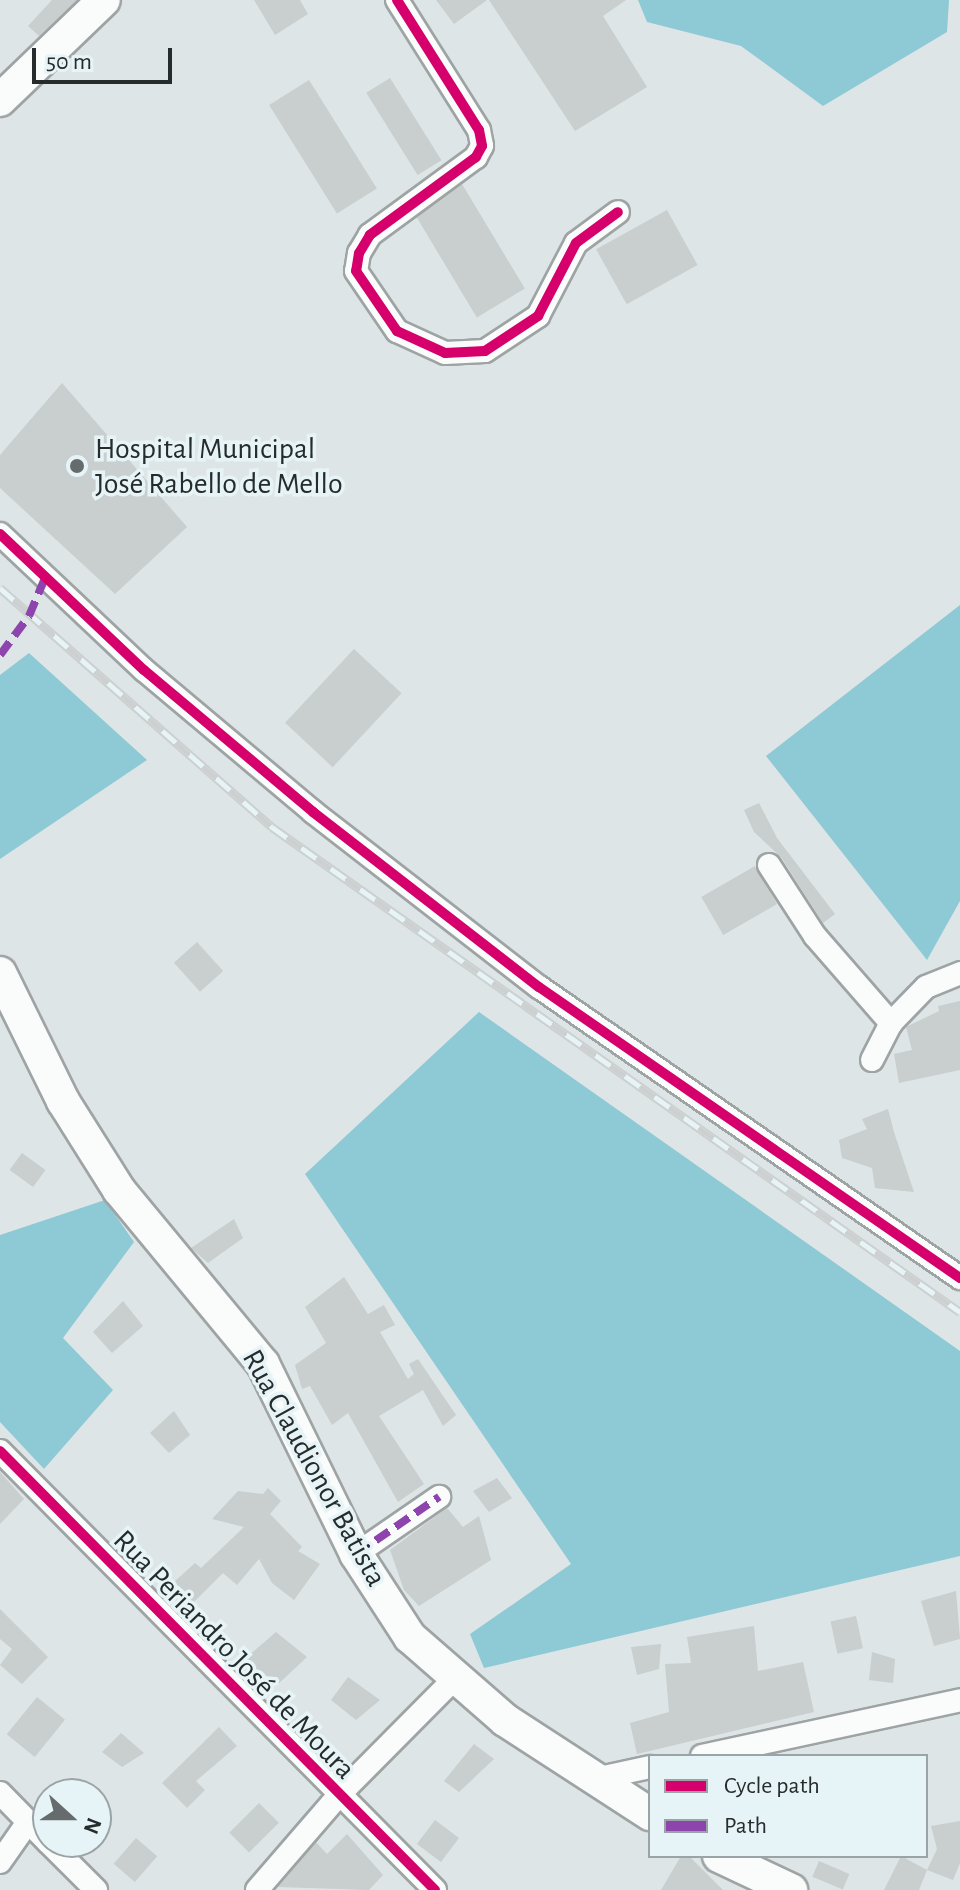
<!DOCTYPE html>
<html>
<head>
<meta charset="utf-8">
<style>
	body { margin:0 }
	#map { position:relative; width:960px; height:1890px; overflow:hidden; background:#dee5e6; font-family:"Alegreya Sans",sans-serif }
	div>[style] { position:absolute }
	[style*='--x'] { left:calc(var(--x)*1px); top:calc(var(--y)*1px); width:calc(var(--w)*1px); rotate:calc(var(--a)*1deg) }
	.forest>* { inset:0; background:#8ec9d6 }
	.building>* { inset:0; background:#c9cecf; transform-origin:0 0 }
	.roads { filter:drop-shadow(2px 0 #9ea3a4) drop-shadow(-2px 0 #9ea3a4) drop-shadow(0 2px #9ea3a4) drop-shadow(0 -2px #9ea3a4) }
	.street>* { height:22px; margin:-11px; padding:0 11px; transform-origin:11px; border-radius:11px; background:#fafbfb }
	.secondary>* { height:32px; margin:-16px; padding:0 16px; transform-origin:16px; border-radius:16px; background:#fafbfb }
	.rail>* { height:9px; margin-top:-4.5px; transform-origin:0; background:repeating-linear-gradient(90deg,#e7f4f7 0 18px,#cdd0d0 0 36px); box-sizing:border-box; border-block:2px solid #cdd0d0 }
	.quiet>* { height:8px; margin-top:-4px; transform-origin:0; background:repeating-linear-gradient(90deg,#8e44ad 0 16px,transparent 0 24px) }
	.cycleway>* { height:10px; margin:-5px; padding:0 5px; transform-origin:5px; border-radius:5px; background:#d6006c }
	.dots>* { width:22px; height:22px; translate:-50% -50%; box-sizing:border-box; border:4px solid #e7f4f7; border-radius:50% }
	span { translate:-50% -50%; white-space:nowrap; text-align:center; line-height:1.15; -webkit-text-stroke:7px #e7f4f7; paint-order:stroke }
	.poi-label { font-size:30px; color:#262b2c }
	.left { translate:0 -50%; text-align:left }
	.street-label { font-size:30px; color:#262b2c }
	.legend { position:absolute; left:648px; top:1754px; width:280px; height:104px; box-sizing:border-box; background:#e7f4f7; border:2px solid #9aa4a6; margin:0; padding:10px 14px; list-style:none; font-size:24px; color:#262b2c }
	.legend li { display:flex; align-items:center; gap:16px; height:40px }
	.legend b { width:40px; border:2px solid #9aa4a6 }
	.north { position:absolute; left:32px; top:1778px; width:80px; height:80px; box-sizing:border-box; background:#e7f4f7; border:2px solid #9aa4a6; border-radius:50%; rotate:111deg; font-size:22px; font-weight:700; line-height:32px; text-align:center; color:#262b2c }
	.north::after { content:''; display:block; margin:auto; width:28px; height:36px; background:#666c6d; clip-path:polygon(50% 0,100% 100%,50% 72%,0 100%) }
	.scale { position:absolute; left:32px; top:48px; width:140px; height:36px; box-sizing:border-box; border:4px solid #262b2c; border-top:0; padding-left:10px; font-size:24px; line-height:28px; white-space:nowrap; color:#262b2c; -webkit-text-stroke:6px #e7f4f7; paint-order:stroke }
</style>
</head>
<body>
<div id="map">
	<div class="forest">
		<i style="clip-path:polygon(638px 0,949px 0,947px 32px,823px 106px,741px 46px,647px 22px)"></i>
		<i style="clip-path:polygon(960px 605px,960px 901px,927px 960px,766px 756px)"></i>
		<i style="clip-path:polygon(29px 653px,147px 760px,0 859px,0 675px)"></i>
		<i style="clip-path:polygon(479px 1012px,960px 1351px,960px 1556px,484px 1668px,470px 1634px,571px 1564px,305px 1174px)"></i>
		<i style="clip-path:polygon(105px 1200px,134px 1242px,63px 1338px,113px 1390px,44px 1469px,0 1422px,0 1235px)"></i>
	</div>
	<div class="building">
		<i style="clip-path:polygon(52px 0,77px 0,39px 36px,28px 26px)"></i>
		<i style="clip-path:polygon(254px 0,300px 0,308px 14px,275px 35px)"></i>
		<i style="clip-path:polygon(436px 0,487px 0,454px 24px)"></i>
		<i style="clip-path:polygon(489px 0,626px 0,603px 16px,647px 87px,575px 131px)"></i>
		<i style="left:390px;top:78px;width:97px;height:28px;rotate:58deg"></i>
		<i style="left:309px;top:80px;width:128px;height:47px;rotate:58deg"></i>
		<i style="left:462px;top:184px;width:122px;height:56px;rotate:59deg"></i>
		<i style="left:667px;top:210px;width:63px;height:81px;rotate:61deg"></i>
		<i style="clip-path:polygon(62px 383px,187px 527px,115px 594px,0 488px,0 455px)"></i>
		<i style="left:354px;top:649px;width:65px;height:101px;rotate:43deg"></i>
		<i style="clip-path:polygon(759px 803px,777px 838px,835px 914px,823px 923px,781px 857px,754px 832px,744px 810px)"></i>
		<i style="left:755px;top:866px;width:44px;height:62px;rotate:60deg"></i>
		<i style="left:197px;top:942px;width:39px;height:31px;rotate:48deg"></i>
		<i style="clip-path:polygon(960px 1001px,960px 1070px,899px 1083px,894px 1054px,912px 1050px,906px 1027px,939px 1011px,938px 1006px)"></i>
		<i style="clip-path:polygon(888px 1109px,894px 1132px,914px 1192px,875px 1188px,872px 1168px,842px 1158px,839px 1140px,867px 1129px,862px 1119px)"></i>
		<i style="left:22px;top:1153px;width:29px;height:21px;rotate:36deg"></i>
		<i style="clip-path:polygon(234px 1219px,243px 1238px,208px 1263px,191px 1248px)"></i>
		<i style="clip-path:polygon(344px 1277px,368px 1314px,384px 1305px,395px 1325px,380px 1332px,408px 1379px,414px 1374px,409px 1364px,418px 1359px,456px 1415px,443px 1426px,423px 1390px,379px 1416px,424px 1484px,398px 1502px,348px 1413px,332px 1425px,310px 1386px,302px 1389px,295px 1365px,326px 1343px,305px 1307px)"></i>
		<i style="clip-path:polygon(123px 1301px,143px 1326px,112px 1353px,93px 1332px)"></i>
		<i style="clip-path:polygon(174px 1411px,190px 1435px,169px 1453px,150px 1433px)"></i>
		<i style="clip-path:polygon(0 1472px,24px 1499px,0 1524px)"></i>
		<i style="clip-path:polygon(497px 1478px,512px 1498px,489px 1512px,473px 1491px)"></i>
		<i style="clip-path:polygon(268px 1488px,281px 1501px,270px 1514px,302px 1547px,298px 1551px,320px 1564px,294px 1600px,272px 1583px,259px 1559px,237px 1585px,223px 1573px,187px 1609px,163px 1592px,195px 1563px,201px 1568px,244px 1527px,212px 1519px,238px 1491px,263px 1494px)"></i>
		<i style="clip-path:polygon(447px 1508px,463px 1527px,479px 1516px,491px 1560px,419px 1606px,404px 1590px,390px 1550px)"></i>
		<i style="clip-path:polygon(956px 1591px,960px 1639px,934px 1646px,921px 1601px)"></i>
		<i style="clip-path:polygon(0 1609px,48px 1657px,22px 1684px,0 1665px,12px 1649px,0 1639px)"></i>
		<i style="left:856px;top:1616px;width:33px;height:26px;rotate:78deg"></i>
		<i style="clip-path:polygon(754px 1626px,758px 1671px,803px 1662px,814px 1712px,637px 1754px,630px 1723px,669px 1712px,665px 1664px,691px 1663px,687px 1637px)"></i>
		<i style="clip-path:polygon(276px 1632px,307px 1657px,276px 1686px,262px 1671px,248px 1677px,239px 1664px)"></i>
		<i style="clip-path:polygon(661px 1644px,659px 1669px,637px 1675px,631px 1647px)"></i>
		<i style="clip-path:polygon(872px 1652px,895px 1659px,893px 1683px,869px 1680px)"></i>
		<i style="clip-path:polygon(348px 1677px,380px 1700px,356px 1720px,331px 1700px)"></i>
		<i style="left:37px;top:1697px;width:36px;height:48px;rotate:39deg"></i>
		<i style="clip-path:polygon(219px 1727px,237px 1746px,196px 1781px,205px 1790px,187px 1808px,162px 1783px)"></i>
		<i style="clip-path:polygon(121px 1733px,144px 1753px,122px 1767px,102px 1752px)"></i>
		<i style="clip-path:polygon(474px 1744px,494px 1759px,459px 1792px,444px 1781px)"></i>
		<i style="left:259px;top:1803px;width:28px;height:42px;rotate:45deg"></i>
		<i style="left:435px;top:1820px;width:30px;height:30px;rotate:37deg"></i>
		<i style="clip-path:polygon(960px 1821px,960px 1863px,953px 1880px,927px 1870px,937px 1849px,931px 1826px)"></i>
		<i style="clip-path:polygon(347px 1834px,383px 1875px,369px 1890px,278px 1887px,316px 1842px,327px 1854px)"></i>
		<i style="left:136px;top:1838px;width:28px;height:34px;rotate:41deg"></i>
		<i style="clip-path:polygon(681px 1856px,689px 1856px,723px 1890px,661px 1890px)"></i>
		<i style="clip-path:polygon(901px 1856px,927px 1870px,919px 1890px,884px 1890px)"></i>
		<i style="left:819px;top:1861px;width:33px;height:17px;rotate:23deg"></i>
	</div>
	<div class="roads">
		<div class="street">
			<i style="--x:397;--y:0;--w:154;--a:57.8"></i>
			<i style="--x:479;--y:130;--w:16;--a:79"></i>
			<i style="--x:482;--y:146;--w:13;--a:119"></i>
			<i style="--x:476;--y:157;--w:132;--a:143.7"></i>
			<i style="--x:370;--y:235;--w:21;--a:121"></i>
			<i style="--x:359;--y:253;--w:18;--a:99"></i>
			<i style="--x:356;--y:271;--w:73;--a:55.7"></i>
			<i style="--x:397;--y:331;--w:53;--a:24.6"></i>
			<i style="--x:445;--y:353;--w:40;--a:-2.9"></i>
			<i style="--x:485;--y:351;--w:64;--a:-33.4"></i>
			<i style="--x:538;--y:316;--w:82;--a:-62.5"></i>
			<i style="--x:576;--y:243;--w:52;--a:-36.4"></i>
			<i style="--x:0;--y:534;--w:198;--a:43.4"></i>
			<i style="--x:144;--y:670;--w:221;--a:40"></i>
			<i style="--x:313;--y:812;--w:286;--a:37.8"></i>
			<i style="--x:539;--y:987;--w:512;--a:34.65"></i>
			<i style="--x:769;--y:865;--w:85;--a:57.1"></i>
			<i style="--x:815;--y:936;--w:116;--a:48.9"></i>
			<i style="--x:872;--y:1060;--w:42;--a:-62.8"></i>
			<i style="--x:891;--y:1023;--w:50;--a:-45.8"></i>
			<i style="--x:926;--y:987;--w:37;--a:-22"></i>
			<i style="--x:0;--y:1451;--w:618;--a:45.26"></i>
			<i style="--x:356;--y:1554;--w:101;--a:-34.5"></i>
			<i style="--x:702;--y:1756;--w:264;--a:-12.2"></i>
			<i style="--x:595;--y:1779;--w:56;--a:-12.3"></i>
			<i style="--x:0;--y:1793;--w:69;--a:45.6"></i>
			<i style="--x:48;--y:1842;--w:68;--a:45"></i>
			<i style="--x:0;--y:1862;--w:49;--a:-55"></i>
			<i style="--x:257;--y:1890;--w:124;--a:-49.2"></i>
			<i style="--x:338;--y:1796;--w:163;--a:-45.2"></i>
		</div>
		<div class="secondary">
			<i style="--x:0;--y:100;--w:144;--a:-43.9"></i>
			<i style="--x:0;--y:973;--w:143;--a:63.8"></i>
			<i style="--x:63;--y:1101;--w:105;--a:57.8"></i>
			<i style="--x:119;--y:1190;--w:226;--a:50.4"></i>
			<i style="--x:263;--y:1364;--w:212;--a:63.9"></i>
			<i style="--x:356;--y:1554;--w:99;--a:57"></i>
			<i style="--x:410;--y:1637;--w:126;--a:41.1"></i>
			<i style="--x:505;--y:1720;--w:173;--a:33"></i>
			<i style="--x:719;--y:1856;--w:80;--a:25.3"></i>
		</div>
	</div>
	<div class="rail">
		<i style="--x:0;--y:588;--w:362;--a:41.3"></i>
		<i style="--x:272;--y:827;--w:842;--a:35.18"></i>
	</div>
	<div class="quiet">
		<i style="--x:0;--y:655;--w:49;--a:-53.4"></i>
		<i style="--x:29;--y:616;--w:41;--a:-67.2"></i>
		<i style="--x:356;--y:1554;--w:101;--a:-34.5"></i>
	</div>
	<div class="cycleway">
		<i style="--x:397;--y:0;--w:154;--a:57.8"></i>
		<i style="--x:479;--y:130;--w:16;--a:79"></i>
		<i style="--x:482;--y:146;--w:13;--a:119"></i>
		<i style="--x:476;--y:157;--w:132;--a:143.7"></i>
		<i style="--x:370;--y:235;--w:21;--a:121"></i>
		<i style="--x:359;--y:253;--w:18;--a:99"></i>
		<i style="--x:356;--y:271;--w:73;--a:55.7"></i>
		<i style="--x:397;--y:331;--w:53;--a:24.6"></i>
		<i style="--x:445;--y:353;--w:40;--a:-2.9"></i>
		<i style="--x:485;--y:351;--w:64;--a:-33.4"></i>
		<i style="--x:538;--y:316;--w:82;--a:-62.5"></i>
		<i style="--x:576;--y:243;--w:52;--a:-36.4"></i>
		<i style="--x:0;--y:534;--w:198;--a:43.4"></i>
		<i style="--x:144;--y:670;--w:221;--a:40"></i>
		<i style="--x:313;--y:812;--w:286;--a:37.8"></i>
		<i style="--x:539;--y:987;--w:512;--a:34.65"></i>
		<i style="--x:0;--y:1451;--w:618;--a:45.26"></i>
	</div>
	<div class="dots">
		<i style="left:77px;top:466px;background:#666c6d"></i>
	</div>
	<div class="poi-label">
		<span class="left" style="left:95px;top:466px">Hospital Municipal<br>José Rabello de Mello</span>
	</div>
	<div class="street-label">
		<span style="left:314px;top:1468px;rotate:61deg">Rua Claudionor Batista</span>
		<span style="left:234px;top:1655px;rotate:46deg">Rua Periandro José de Moura</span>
	</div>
	<ul class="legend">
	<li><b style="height:10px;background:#d6006c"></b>Cycle path</li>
	<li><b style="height:10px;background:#8e44ad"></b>Path</li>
	</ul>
	<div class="north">N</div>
	<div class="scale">50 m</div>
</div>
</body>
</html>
